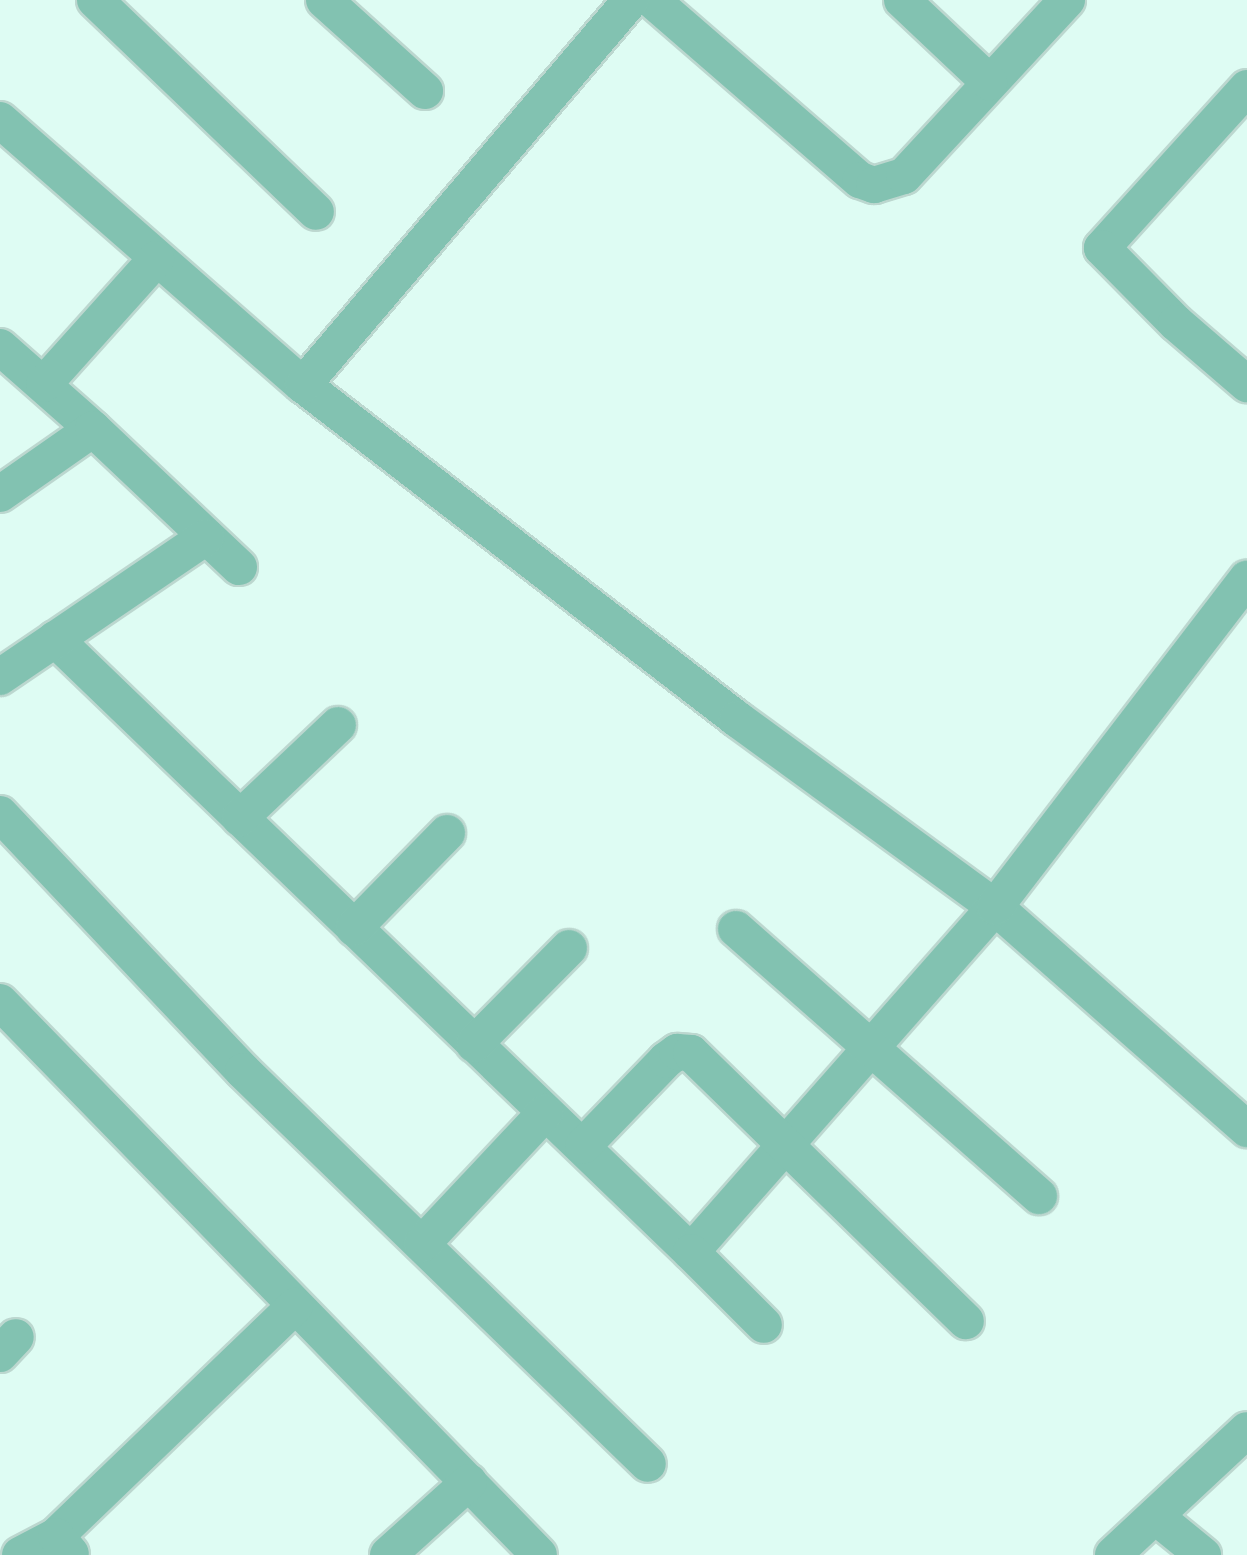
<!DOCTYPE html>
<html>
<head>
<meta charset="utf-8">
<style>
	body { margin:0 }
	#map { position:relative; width:1247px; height:1555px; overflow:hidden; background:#defcf3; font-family:Cabin,sans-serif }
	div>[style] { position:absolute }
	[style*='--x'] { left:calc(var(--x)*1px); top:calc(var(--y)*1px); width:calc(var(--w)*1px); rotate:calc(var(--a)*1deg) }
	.roads { filter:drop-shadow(2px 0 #bcd7cf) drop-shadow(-2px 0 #bcd7cf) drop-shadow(0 2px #bcd7cf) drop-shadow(0 -2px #bcd7cf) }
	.minor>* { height:36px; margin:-18px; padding:0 18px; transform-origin:18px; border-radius:18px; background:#82c2b1 }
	span { translate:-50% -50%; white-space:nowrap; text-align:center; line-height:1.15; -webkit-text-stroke:8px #defcf3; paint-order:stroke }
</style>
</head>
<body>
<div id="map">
	<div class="roads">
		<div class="minor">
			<i style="--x:95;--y:0;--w:306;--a:43.8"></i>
			<i style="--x:324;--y:0;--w:136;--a:42"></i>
			<i style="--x:652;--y:0;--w:275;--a:40.9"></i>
			<i style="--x:860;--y:180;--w:15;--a:20"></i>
			<i style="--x:874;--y:185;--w:31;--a:-17"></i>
			<i style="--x:904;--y:176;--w:240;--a:-47.2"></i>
			<i style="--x:902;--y:0;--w:120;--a:43.3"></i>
			<i style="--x:1247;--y:88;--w:216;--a:132.2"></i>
			<i style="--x:1102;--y:248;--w:105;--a:45.4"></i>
			<i style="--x:1176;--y:323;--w:94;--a:40.7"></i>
			<i style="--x:0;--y:120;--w:403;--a:41.2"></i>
			<i style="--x:303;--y:385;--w:548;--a:37.58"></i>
			<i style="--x:737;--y:719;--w:319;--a:36.1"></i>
			<i style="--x:995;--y:907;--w:336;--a:41.4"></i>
			<i style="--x:0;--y:347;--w:124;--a:41.4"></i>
			<i style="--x:44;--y:384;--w:168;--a:-48.1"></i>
			<i style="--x:303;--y:385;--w:506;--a:-49.57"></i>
			<i style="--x:0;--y:494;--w:113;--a:-35"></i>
			<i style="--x:93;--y:429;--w:201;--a:43.4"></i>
			<i style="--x:55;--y:639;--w:883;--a:43.95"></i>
			<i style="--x:691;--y:1252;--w:460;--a:-48.6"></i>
			<i style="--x:995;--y:907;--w:414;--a:-52.5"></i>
			<i style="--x:0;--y:677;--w:249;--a:-34.2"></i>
			<i style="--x:0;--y:814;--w:354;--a:46.6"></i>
			<i style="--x:243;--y:1071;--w:564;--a:44.14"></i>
			<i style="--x:240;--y:818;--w:135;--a:-43.5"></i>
			<i style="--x:354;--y:928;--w:133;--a:-45.6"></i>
			<i style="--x:736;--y:929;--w:404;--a:41.4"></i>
			<i style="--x:0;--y:1002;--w:772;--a:45.73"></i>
			<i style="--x:474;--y:1044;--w:135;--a:-45.3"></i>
			<i style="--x:583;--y:1146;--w:120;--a:-46"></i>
			<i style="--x:666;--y:1060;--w:14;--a:-36"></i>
			<i style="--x:677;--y:1052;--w:14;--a:4"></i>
			<i style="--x:691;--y:1053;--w:384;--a:44.3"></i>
			<i style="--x:422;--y:1244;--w:180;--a:-46.8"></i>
			<i style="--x:691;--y:1252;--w:103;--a:45"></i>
			<i style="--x:0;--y:1354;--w:23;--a:-47"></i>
			<i style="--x:1155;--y:1516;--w:62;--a:39.1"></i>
			<i style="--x:56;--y:1536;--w:332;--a:-43.9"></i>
			<i style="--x:20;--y:1555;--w:41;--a:-27.8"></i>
			<i style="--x:56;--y:1536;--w:23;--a:50"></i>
			<i style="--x:388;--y:1555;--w:109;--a:-42"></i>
			<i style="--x:1113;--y:1555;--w:183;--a:-43"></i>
		</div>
	</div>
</div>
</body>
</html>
